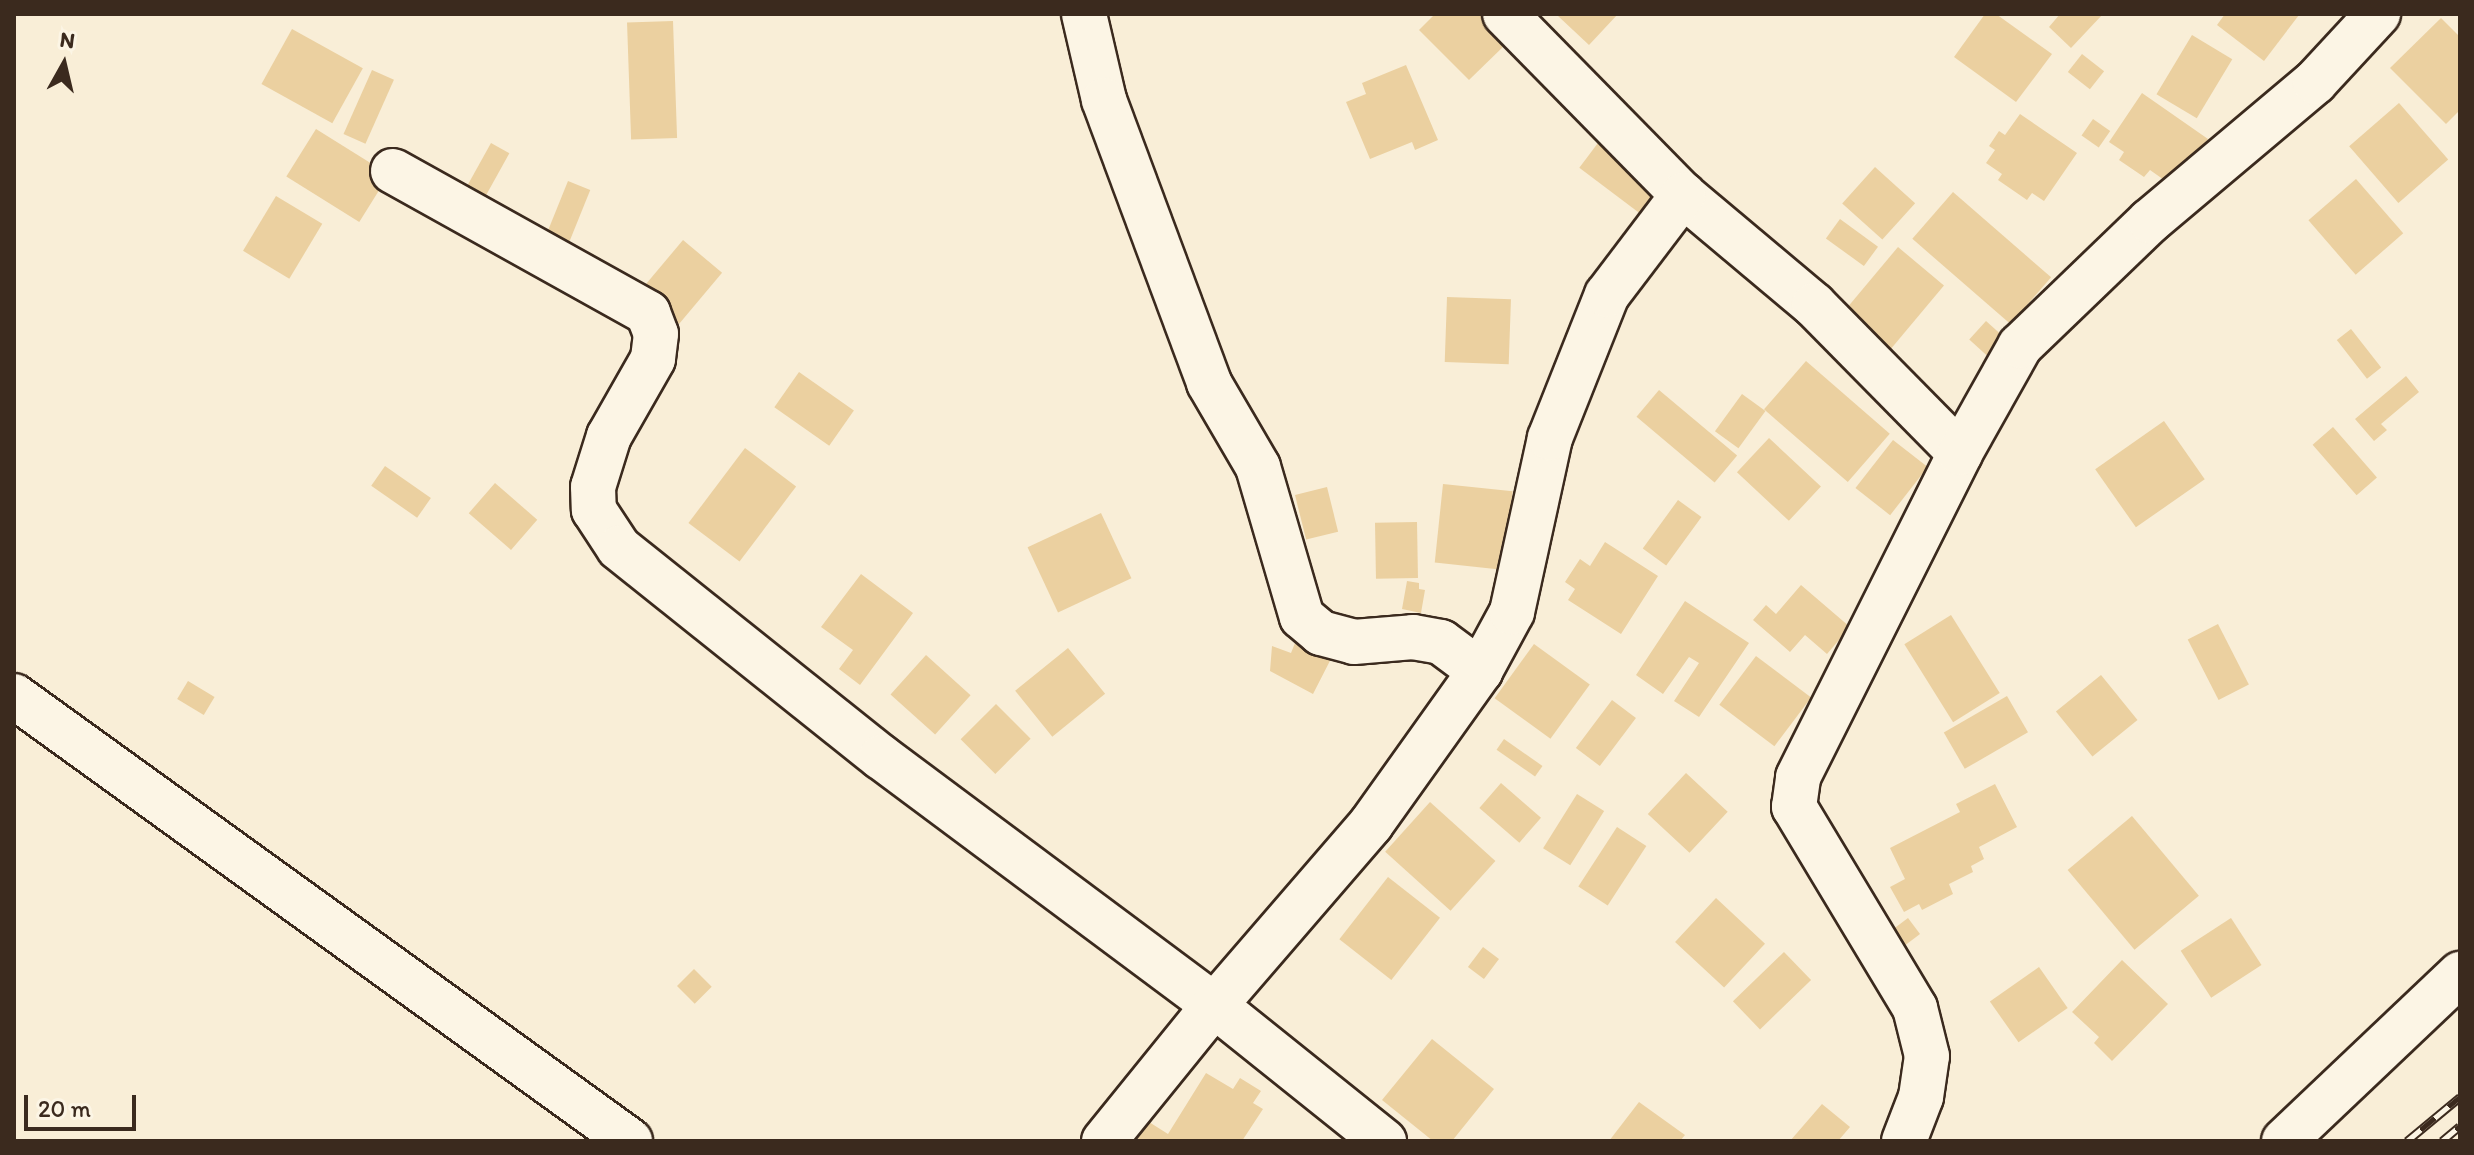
<!DOCTYPE html>
<html>
<head>
<meta charset="utf-8">
<style>
	body { margin:0 }
	#map { position:relative; width:2474px; height:1155px; overflow:hidden; background:#f9eed7; font-family:Itim,sans-serif }
	div>[style] { position:absolute }
	[style*='--x'] { left:calc(var(--x)*1px); top:calc(var(--y)*1px); width:calc(var(--w)*1px); rotate:calc(var(--a)*1deg) }
	.building>* { inset:0; background:#ebd0a0; transform-origin:0 0 }
	.roads { filter:drop-shadow(2px 0 #3b2a1e) drop-shadow(-2px 0 #3b2a1e) drop-shadow(0 2px #3b2a1e) drop-shadow(0 -2px #3b2a1e) }
	.minor>* { height:44px; margin:-22px; padding:0 22px; transform-origin:22px; border-radius:22px; background:#fcf5e5 }
	.secondary>* { height:44px; margin:-22px; padding:0 22px; transform-origin:22px; border-radius:22px; background:#fcf5e5 }
	.rail>* { height:9px; margin-top:-4.5px; transform-origin:0; background:repeating-linear-gradient(90deg,#fcf5e5 0 18px,#3b2a1e 0 36px); box-sizing:border-box; border-block:2px solid #3b2a1e }
	span { translate:-50% -50%; white-space:nowrap; text-align:center; line-height:1.15; -webkit-text-stroke:7px #fcf5e5; paint-order:stroke }
	.frame { position:absolute; inset:0; border:16px solid #3b2a1e; pointer-events:none }
	.north { position:absolute; left:24px; top:24px; width:80px; height:80px; -webkit-text-stroke:6px #fcf5e5; paint-order:stroke; rotate:8deg; font-size:22px; font-weight:700; line-height:32px; text-align:center; color:#3b2a1e }
	.north::after { content:''; display:block; margin:auto; width:28px; height:36px; background:#3b2a1e; clip-path:polygon(50% 0,100% 100%,50% 72%,0 100%) }
	.scale { position:absolute; left:24px; top:1095px; width:112px; height:36px; box-sizing:border-box; border:4px solid #3b2a1e; border-top:0; padding-left:10px; font-size:24px; line-height:28px; white-space:nowrap; color:#3b2a1e; -webkit-text-stroke:6px #fcf5e5; paint-order:stroke }
</style>
</head>
<body>
<div id="map">
	<div class="building">
		<i style="clip-path:polygon(1435px 14px,1479px 14px,1507px 43px,1469px 80px,1419px 30px)"></i>
		<i style="clip-path:polygon(1559px 14px,1618px 14px,1589px 45px,1558px 16px)"></i>
		<i style="clip-path:polygon(1985px 14px,1996px 14px,2052px 54px,2016px 102px,1954px 57px)"></i>
		<i style="clip-path:polygon(2060px 14px,2103px 14px,2071px 48px,2049px 27px)"></i>
		<i style="clip-path:polygon(2225px 14px,2298px 14px,2299px 15px,2264px 61px,2217px 25px)"></i>
		<i style="clip-path:polygon(2441px 18px,2460px 37px,2460px 110px,2446px 124px,2390px 68px)"></i>
		<i style="left:673px;top:21px;width:117px;height:46px;rotate:88deg"></i>
		<i style="left:292px;top:29px;width:81px;height:63px;rotate:29deg"></i>
		<i style="left:2192px;top:35px;width:47px;height:69px;rotate:31deg"></i>
		<i style="left:2082px;top:54px;width:28px;height:23px;rotate:38deg"></i>
		<i style="clip-path:polygon(1406px 65px,1438px 140px,1415px 150px,1412px 142px,1370px 159px,1346px 102px,1366px 94px,1362px 83px)"></i>
		<i style="left:372px;top:70px;width:24px;height:70px;rotate:24deg"></i>
		<i style="clip-path:polygon(2142px 93px,2208px 139px,2174px 187px,2150px 170px,2144px 177px,2119px 160px,2124px 152px,2109px 142px)"></i>
		<i style="left:2399px;top:103px;width:75px;height:66px;rotate:49deg"></i>
		<i style="clip-path:polygon(2020px 114px,2077px 153px,2044px 201px,2032px 193px,2027px 200px,1998px 180px,2002px 174px,1986px 163px,1995px 150px,1989px 146px,1999px 131px,2005px 135px)"></i>
		<i style="left:2093px;top:119px;width:21px;height:20px;rotate:35deg"></i>
		<i style="left:316px;top:129px;width:86px;height:56px;rotate:32deg"></i>
		<i style="left:1604px;top:135px;width:81px;height:41px;rotate:37deg"></i>
		<i style="left:491px;top:143px;width:21px;height:63px;rotate:29deg"></i>
		<i style="left:1875px;top:167px;width:54px;height:49px;rotate:42deg"></i>
		<i style="left:2356px;top:179px;width:72px;height:63px;rotate:49deg"></i>
		<i style="left:568px;top:181px;width:24px;height:69px;rotate:22deg"></i>
		<i style="left:1953px;top:192px;width:130px;height:62px;rotate:41deg"></i>
		<i style="left:276px;top:196px;width:54px;height:64px;rotate:31deg"></i>
		<i style="left:1840px;top:219px;width:47px;height:24px;rotate:36deg"></i>
		<i style="left:683px;top:240px;width:51px;height:67px;rotate:40deg"></i>
		<i style="left:1898px;top:247px;width:60px;height:86px;rotate:40deg"></i>
		<i style="left:1447px;top:297px;width:64px;height:65px;rotate:2deg"></i>
		<i style="left:1986px;top:321px;width:30px;height:25px;rotate:42deg"></i>
		<i style="left:2351px;top:329px;width:49px;height:18px;rotate:52deg"></i>
		<i style="left:1806px;top:361px;width:111px;height:64px;rotate:41deg"></i>
		<i style="left:799px;top:372px;width:67px;height:43px;rotate:35deg"></i>
		<i style="clip-path:polygon(2406px 376px,2419px 392px,2381px 424px,2387px 430px,2374px 441px,2355px 419px)"></i>
		<i style="left:1659px;top:390px;width:102px;height:35px;rotate:40deg"></i>
		<i style="left:1742px;top:394px;width:29px;height:46px;rotate:36deg"></i>
		<i style="left:2164px;top:421px;width:71px;height:84px;rotate:55deg"></i>
		<i style="left:2333px;top:427px;width:67px;height:27px;rotate:49deg"></i>
		<i style="left:1769px;top:438px;width:71px;height:47px;rotate:43deg"></i>
		<i style="left:1893px;top:440px;width:44px;height:61px;rotate:38deg"></i>
		<i style="left:745px;top:448px;width:64px;height:94px;rotate:37deg"></i>
		<i style="left:385px;top:466px;width:56px;height:24px;rotate:35deg"></i>
		<i style="left:495px;top:483px;width:56px;height:40px;rotate:41deg"></i>
		<i style="left:1443px;top:484px;width:70px;height:79px;rotate:6deg"></i>
		<i style="left:1327px;top:487px;width:46px;height:33px;rotate:76deg"></i>
		<i style="left:1678px;top:500px;width:29px;height:60px;rotate:36deg"></i>
		<i style="left:1101px;top:513px;width:72px;height:81px;rotate:65deg"></i>
		<i style="left:1417px;top:522px;width:56px;height:42px;rotate:89deg"></i>
		<i style="clip-path:polygon(1605px 542px,1658px 576px,1621px 634px,1568px 600px,1575px 589px,1565px 582px,1580px 559px,1590px 566px)"></i>
		<i style="clip-path:polygon(861px 574px,913px 613px,860px 685px,839px 669px,853px 650px,821px 627px)"></i>
		<i style="clip-path:polygon(1407px 581px,1419px 583px,1419px 589px,1425px 590px,1421px 613px,1402px 609px)"></i>
		<i style="clip-path:polygon(1801px 585px,1850px 627px,1827px 654px,1805px 635px,1790px 652px,1753px 620px,1766px 605px,1776px 614px)"></i>
		<i style="clip-path:polygon(1685px 601px,1749px 643px,1699px 717px,1674px 701px,1699px 663px,1689px 657px,1663px 694px,1636px 675px)"></i>
		<i style="left:1951px;top:615px;width:92px;height:55px;rotate:58deg"></i>
		<i style="left:2218px;top:624px;width:68px;height:34px;rotate:63deg"></i>
		<i style="clip-path:polygon(1295px 643px,1335px 651px,1313px 694px,1270px 671px,1272px 646px,1291px 653px)"></i>
		<i style="left:1534px;top:644px;width:69px;height:67px;rotate:36deg"></i>
		<i style="left:1068px;top:648px;width:59px;height:68px;rotate:51deg"></i>
		<i style="left:926px;top:655px;width:60px;height:53px;rotate:42deg"></i>
		<i style="left:1756px;top:656px;width:69px;height:61px;rotate:37deg"></i>
		<i style="left:2101px;top:675px;width:58px;height:58px;rotate:51deg"></i>
		<i style="left:188px;top:681px;width:31px;height:21px;rotate:31deg"></i>
		<i style="left:2007px;top:696px;width:42px;height:73px;rotate:60deg"></i>
		<i style="left:1612px;top:700px;width:30px;height:60px;rotate:37deg"></i>
		<i style="left:996px;top:704px;width:49px;height:50px;rotate:45deg"></i>
		<i style="left:1504px;top:739px;width:47px;height:13px;rotate:35deg"></i>
		<i style="left:1686px;top:773px;width:57px;height:56px;rotate:43deg"></i>
		<i style="left:1501px;top:783px;width:53px;height:33px;rotate:41deg"></i>
		<i style="clip-path:polygon(1995px 784px,2017px 827px,1979px 847px,1984px 859px,1971px 866px,1973px 872px,1949px 884px,1953px 894px,1922px 910px,1919px 904px,1904px 912px,1890px 887px,1905px 879px,1890px 848px,1960px 812px,1956px 804px)"></i>
		<i style="left:1577px;top:794px;width:32px;height:64px;rotate:32deg"></i>
		<i style="left:1430px;top:802px;width:88px;height:67px;rotate:42deg"></i>
		<i style="left:2132px;top:816px;width:104px;height:84px;rotate:50deg"></i>
		<i style="left:1617px;top:827px;width:35px;height:71px;rotate:33deg"></i>
		<i style="left:1388px;top:877px;width:66px;height:79px;rotate:38deg"></i>
		<i style="left:1716px;top:898px;width:67px;height:60px;rotate:43deg"></i>
		<i style="left:1908px;top:918px;width:20px;height:27px;rotate:53deg"></i>
		<i style="left:2231px;top:918px;width:56px;height:60px;rotate:57deg"></i>
		<i style="left:1483px;top:947px;width:20px;height:25px;rotate:37deg"></i>
		<i style="left:1784px;top:952px;width:39px;height:71px;rotate:46deg"></i>
		<i style="clip-path:polygon(2122px 960px,2168px 1004px,2112px 1061px,2094px 1043px,2099px 1037px,2072px 1012px)"></i>
		<i style="left:2039px;top:967px;width:50px;height:60px;rotate:55deg"></i>
		<i style="left:694px;top:969px;width:25px;height:24px;rotate:45deg"></i>
		<i style="clip-path:polygon(1432px 1039px,1494px 1089px,1452px 1141px,1433px 1141px,1382px 1100px)"></i>
		<i style="clip-path:polygon(1206px 1073px,1233px 1089px,1240px 1078px,1261px 1091px,1253px 1103px,1263px 1109px,1242px 1141px,1136px 1141px,1149px 1122px,1168px 1134px)"></i>
		<i style="clip-path:polygon(1639px 1102px,1685px 1135px,1680px 1141px,1609px 1141px)"></i>
		<i style="clip-path:polygon(1822px 1104px,1850px 1127px,1838px 1141px,1790px 1141px)"></i>
	</div>
	<div class="roads">
		<div class="minor">
			<i style="--x:1084;--y:14;--w:88;--a:76.9"></i>
			<i style="--x:1104;--y:100;--w:302;--a:69.6"></i>
			<i style="--x:1209;--y:383;--w:97;--a:59.7"></i>
			<i style="--x:1258;--y:467;--w:156;--a:73.7"></i>
			<i style="--x:1302;--y:617;--w:25;--a:40"></i>
			<i style="--x:1321;--y:633;--w:34;--a:15"></i>
			<i style="--x:1354;--y:642;--w:59;--a:-4.8"></i>
			<i style="--x:1413;--y:637;--w:28;--a:10"></i>
			<i style="--x:1441;--y:642;--w:49;--a:36.6"></i>
			<i style="--x:1505;--y:14;--w:254;--a:45.5"></i>
			<i style="--x:1683;--y:195;--w:171;--a:40"></i>
			<i style="--x:1814;--y:305;--w:208;--a:45.4"></i>
			<i style="--x:393;--y:171;--w:292;--a:29.1"></i>
			<i style="--x:648;--y:313;--w:22;--a:69"></i>
			<i style="--x:656;--y:334;--w:25;--a:97"></i>
			<i style="--x:653;--y:359;--w:89;--a:119.7"></i>
			<i style="--x:609;--y:436;--w:53;--a:107.4"></i>
			<i style="--x:593;--y:487;--w:23;--a:88"></i>
			<i style="--x:594;--y:510;--w:45;--a:56.7"></i>
			<i style="--x:619;--y:548;--w:335;--a:38.6"></i>
			<i style="--x:881;--y:757;--w:415;--a:36.7"></i>
			<i style="--x:1214;--y:1005;--w:218;--a:38.7"></i>
			<i style="--x:1104;--y:1141;--w:156;--a:-51"></i>
			<i style="--x:1202;--y:1020;--w:259;--a:-49.2"></i>
			<i style="--x:1371;--y:824;--w:188;--a:-54.5"></i>
			<i style="--x:1480;--y:671;--w:67;--a:-61.5"></i>
			<i style="--x:1512;--y:612;--w:178;--a:-77.7"></i>
			<i style="--x:1550;--y:438;--w:154;--a:-68.3"></i>
			<i style="--x:1607;--y:295;--w:126;--a:-52.8"></i>
			<i style="--x:1904;--y:1141;--w:47;--a:-68.9"></i>
			<i style="--x:1921;--y:1097;--w:41;--a:-81.7"></i>
			<i style="--x:1927;--y:1056;--w:49;--a:-104"></i>
			<i style="--x:1915;--y:1008;--w:235;--a:-121"></i>
			<i style="--x:1794;--y:807;--w:30;--a:-82"></i>
			<i style="--x:1798;--y:777;--w:362;--a:-63.4"></i>
			<i style="--x:1960;--y:453;--w:123;--a:-60.7"></i>
			<i style="--x:2020;--y:346;--w:180;--a:-43.9"></i>
			<i style="--x:2150;--y:221;--w:216;--a:-40.1"></i>
			<i style="--x:2315;--y:82;--w:93;--a:-47.2"></i>
			<i style="--x:2284;--y:1141;--w:243;--a:-43.5"></i>
		</div>
		<div class="secondary">
			<i style="--x:14;--y:696;--w:760;--a:35.84"></i>
		</div>
	</div>
	<div class="rail">
		<i style="--x:2407;--y:1141;--w:69;--a:-39.7"></i>
		<i style="--x:2442;--y:1141;--w:23;--a:-40"></i>
	</div>
	<div class="frame"></div>
	<div class="north">N</div>
	<div class="scale">20 m</div>
</div>
</body>
</html>
